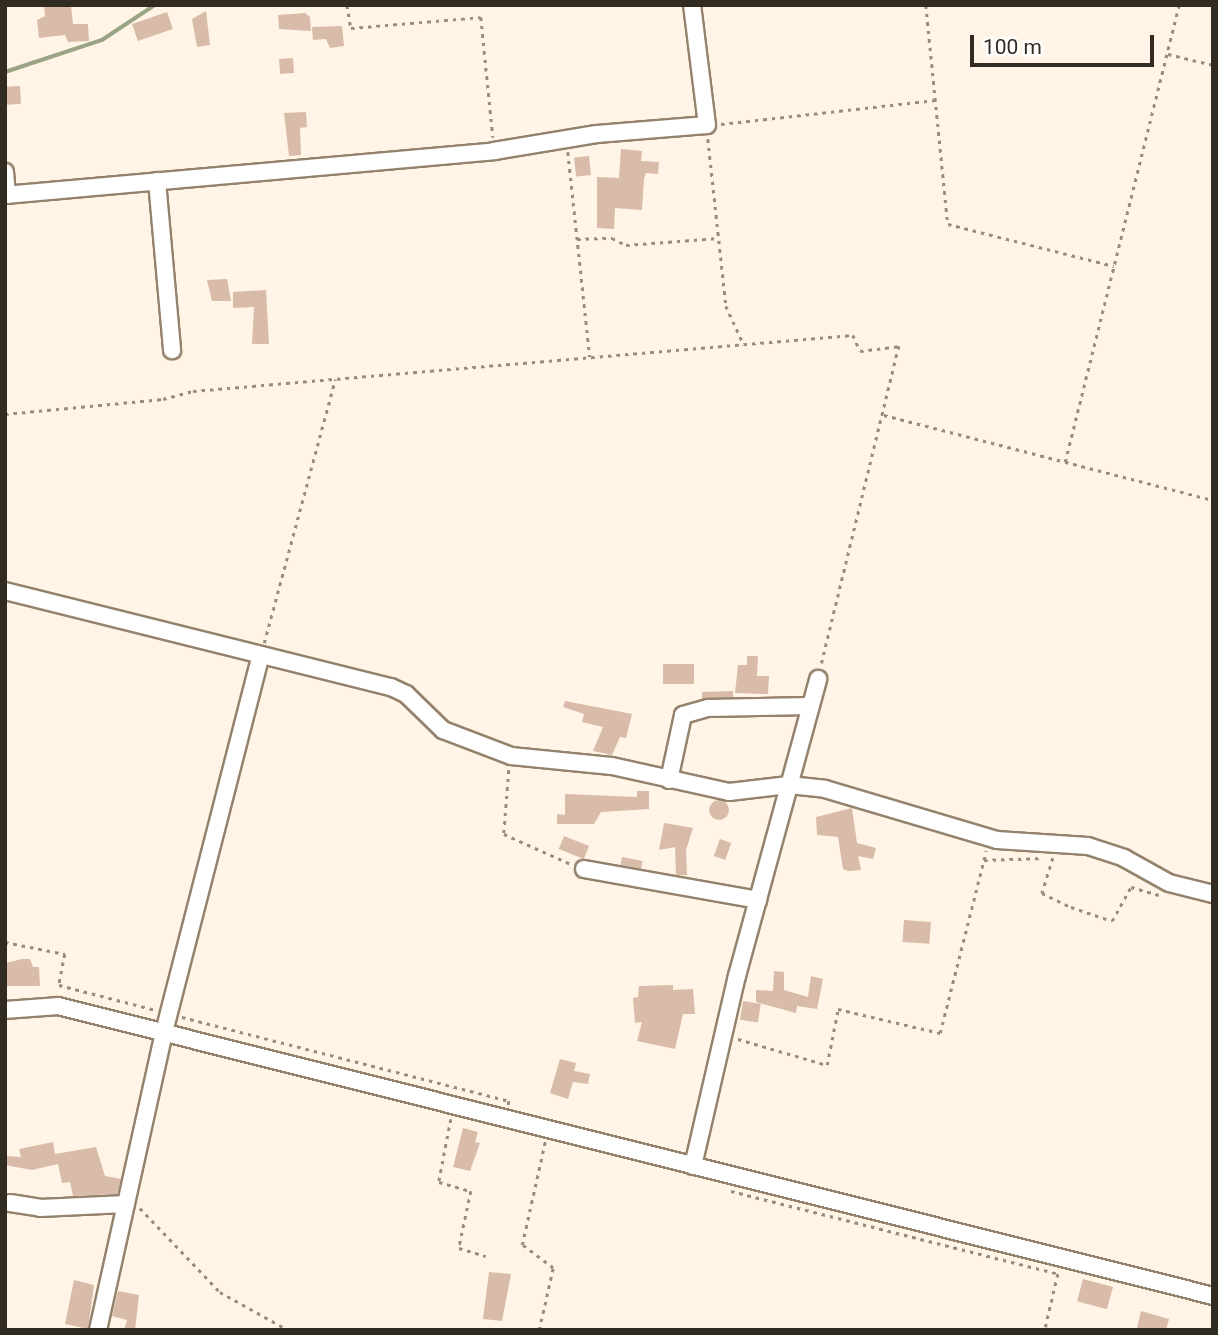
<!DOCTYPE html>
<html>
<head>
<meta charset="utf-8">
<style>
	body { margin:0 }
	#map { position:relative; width:1218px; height:1335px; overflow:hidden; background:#fff4e5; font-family:Roboto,sans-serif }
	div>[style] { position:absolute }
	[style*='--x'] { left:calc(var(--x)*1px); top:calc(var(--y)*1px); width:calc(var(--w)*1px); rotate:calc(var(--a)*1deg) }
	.stream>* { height:3.5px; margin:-1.75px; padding:0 1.75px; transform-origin:1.75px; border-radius:1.75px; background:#99a386 }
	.building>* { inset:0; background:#d9bba9; transform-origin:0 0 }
	.round { border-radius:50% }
	.path>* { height:2.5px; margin-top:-1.25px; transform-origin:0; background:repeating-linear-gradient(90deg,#968d81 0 3.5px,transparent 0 8.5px) }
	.roads { filter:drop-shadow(2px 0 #94826c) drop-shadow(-2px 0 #94826c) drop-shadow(0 2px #94826c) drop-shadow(0 -2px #94826c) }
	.minor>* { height:16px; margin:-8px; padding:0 8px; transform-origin:8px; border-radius:8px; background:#fff }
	span { translate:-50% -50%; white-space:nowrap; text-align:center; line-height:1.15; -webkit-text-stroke:5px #fff; paint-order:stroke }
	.frame { position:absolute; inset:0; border:7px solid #322b21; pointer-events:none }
	.scale { position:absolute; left:970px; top:35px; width:184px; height:32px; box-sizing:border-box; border:4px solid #322b21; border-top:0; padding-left:9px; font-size:21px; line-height:24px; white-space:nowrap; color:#322b21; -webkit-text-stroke:5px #fff; paint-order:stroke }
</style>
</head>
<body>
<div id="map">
	<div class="stream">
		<i style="--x:5;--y:72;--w:102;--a:-18.3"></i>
		<i style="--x:102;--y:40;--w:64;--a:-33.4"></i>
	</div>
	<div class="building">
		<i style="clip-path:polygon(44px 5px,71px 5px,73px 24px,88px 24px,89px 41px,68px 42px,65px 35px,39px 38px,37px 20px,45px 16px)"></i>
		<i style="clip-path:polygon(206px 11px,210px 45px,197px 47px,192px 19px)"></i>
		<i style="left:167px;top:12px;width:18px;height:37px;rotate:71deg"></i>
		<i style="clip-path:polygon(305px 13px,310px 17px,311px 31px,279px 29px,278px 15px)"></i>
		<i style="clip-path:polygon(342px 26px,344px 46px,330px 48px,326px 39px,313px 40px,312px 27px)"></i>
		<i style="left:293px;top:58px;width:15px;height:14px;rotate:86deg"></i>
		<i style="left:20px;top:86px;width:18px;height:15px;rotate:87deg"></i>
		<i style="clip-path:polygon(306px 112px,307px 127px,300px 128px,301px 155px,289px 156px,284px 113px)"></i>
		<i style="clip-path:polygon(621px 149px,642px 151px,641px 161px,659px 162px,658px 174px,646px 173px,644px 179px,642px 210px,615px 208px,614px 229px,597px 228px,597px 177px,619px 178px)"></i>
		<i style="left:589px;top:156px;width:19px;height:15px;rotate:84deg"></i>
		<i style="clip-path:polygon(227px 279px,231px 301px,212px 301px,207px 280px)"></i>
		<i style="clip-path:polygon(266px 290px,269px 344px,252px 344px,254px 307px,233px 308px,233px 292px)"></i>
		<i style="clip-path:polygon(747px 656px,758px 656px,757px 676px,769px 676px,768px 694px,735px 693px,738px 665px,747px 665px)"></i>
		<i style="left:694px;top:664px;width:20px;height:31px;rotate:90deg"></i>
		<i style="clip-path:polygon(733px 691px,733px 697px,702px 699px,702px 692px)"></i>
		<i style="clip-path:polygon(565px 701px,632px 714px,626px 738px,620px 737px,612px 755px,593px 751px,603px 727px,582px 722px,584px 714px,563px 707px)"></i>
		<i style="clip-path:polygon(637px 791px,649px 791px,649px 809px,601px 812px,594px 824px,557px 824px,557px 814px,565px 815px,565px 794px,637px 797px)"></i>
		<i class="round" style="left:709px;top:800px;width:20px;height:20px"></i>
		<i style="clip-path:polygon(852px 808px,857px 843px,876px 848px,873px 859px,858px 856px,861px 870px,848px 871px,843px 869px,838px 837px,817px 835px,816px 817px)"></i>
		<i style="clip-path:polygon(664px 823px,693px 828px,686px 850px,687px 875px,676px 875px,675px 847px,659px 850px)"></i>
		<i style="left:564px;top:836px;width:27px;height:14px;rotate:22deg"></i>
		<i style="left:720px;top:839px;width:12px;height:18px;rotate:20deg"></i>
		<i style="left:622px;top:857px;width:21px;height:8px;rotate:11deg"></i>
		<i style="left:904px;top:920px;width:27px;height:22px;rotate:4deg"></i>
		<i style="clip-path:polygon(22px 959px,30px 959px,33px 967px,39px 967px,40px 986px,5px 986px,6px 963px)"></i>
		<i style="clip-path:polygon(774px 971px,784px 972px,784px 990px,808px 997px,811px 976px,823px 979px,817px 1009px,797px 1006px,796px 1013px,756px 1002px,756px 990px,773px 991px)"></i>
		<i style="clip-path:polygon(673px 985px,673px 990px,693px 989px,695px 1014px,683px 1014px,675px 1049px,637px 1041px,642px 1022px,635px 1023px,633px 998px,638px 997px,639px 986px)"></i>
		<i style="left:743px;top:1001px;width:18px;height:19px;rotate:9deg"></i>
		<i style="clip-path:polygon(560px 1059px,576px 1063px,574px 1071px,590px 1074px,588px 1084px,573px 1082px,568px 1099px,550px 1093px)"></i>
		<i style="clip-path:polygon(463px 1128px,478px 1132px,475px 1142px,480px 1143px,470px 1171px,453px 1167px)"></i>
		<i style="clip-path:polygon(53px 1142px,55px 1154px,96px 1147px,105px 1176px,121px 1179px,117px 1194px,73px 1196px,70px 1182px,62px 1183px,58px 1164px,32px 1170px,5px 1165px,5px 1156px,21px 1157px,19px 1149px)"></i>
		<i style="clip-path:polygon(489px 1272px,511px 1274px,502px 1321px,483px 1319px)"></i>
		<i style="left:1083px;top:1279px;width:31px;height:23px;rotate:15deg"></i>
		<i style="clip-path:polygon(74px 1280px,94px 1285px,88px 1329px,65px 1324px)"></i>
		<i style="clip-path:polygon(118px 1291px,139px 1295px,135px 1330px,124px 1330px,127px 1320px,112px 1316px)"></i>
		<i style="clip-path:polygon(1141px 1311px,1169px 1319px,1166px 1330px,1137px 1328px)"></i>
	</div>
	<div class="path">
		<i style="--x:347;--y:5;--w:23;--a:80"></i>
		<i style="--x:351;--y:28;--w:130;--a:-4.8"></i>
		<i style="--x:481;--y:17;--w:121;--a:84.3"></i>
		<i style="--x:926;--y:5;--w:220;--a:84.3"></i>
		<i style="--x:948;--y:224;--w:171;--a:14.2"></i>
		<i style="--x:1168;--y:54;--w:46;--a:13.7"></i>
		<i style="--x:721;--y:124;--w:216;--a:-6.4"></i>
		<i style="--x:708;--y:139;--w:168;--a:83.8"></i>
		<i style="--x:726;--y:306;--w:43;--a:65.2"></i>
		<i style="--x:568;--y:152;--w:206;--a:83.9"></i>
		<i style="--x:577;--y:239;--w:35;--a:-2"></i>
		<i style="--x:612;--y:238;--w:16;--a:27"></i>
		<i style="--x:626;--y:245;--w:93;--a:-4.3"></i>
		<i style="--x:5;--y:414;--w:159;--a:-5.4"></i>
		<i style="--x:163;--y:399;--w:31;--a:-15"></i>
		<i style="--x:193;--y:391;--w:662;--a:-4.85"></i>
		<i style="--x:853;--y:335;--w:17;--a:66"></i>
		<i style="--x:860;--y:351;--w:39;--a:-7"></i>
		<i style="--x:899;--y:346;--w:328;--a:103.7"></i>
		<i style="--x:884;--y:415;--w:340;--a:14.5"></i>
		<i style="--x:1065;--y:462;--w:471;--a:-76"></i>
		<i style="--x:264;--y:643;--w:273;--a:-74.9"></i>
		<i style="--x:509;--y:770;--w:64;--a:94.5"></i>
		<i style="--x:504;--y:834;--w:76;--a:24.2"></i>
		<i style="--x:1053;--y:858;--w:37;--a:107"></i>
		<i style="--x:1042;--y:893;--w:32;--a:26"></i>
		<i style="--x:1071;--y:907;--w:43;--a:18.9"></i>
		<i style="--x:1112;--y:921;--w:39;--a:-61"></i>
		<i style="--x:1131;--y:887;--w:29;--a:16"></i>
		<i style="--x:984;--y:860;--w:59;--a:-1.9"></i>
		<i style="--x:5;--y:942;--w:61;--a:11.3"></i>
		<i style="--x:65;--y:954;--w:32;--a:101"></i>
		<i style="--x:59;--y:985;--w:100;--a:14.5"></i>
		<i style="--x:1213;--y:964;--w:14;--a:90"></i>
		<i style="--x:182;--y:1017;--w:338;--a:14.4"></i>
		<i style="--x:509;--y:1101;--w:6;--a:99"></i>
		<i style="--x:738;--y:1039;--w:93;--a:16.3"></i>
		<i style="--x:827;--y:1065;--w:57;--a:-78.9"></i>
		<i style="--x:838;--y:1009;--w:105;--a:13.2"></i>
		<i style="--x:940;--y:1033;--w:188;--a:-75.8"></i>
		<i style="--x:451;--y:1119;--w:64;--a:100.8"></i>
		<i style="--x:439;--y:1182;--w:33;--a:16"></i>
		<i style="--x:471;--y:1191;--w:58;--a:101.9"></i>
		<i style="--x:459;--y:1248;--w:28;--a:17"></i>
		<i style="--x:731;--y:1191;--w:337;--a:14.2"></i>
		<i style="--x:1058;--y:1274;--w:57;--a:103.1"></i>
		<i style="--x:140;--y:1208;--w:116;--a:46.4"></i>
		<i style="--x:220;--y:1292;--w:78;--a:29.2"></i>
		<i style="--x:539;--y:1330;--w:64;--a:-77.3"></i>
		<i style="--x:553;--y:1268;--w:39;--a:-143"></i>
		<i style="--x:522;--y:1245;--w:106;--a:-77.4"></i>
	</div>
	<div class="roads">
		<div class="minor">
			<i style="--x:5;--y:172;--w:23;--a:85"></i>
			<i style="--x:157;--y:181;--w:170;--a:84.9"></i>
			<i style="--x:5;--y:195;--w:491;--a:-5.1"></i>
			<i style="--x:494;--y:151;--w:104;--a:-9.4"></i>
			<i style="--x:597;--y:134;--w:110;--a:-4.7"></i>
			<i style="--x:707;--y:125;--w:121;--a:-97.1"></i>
			<i style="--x:5;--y:591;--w:398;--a:14"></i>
			<i style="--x:391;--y:687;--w:17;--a:25"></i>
			<i style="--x:406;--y:694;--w:52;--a:44.2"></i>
			<i style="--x:443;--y:730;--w:73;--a:20.9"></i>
			<i style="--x:511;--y:756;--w:101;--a:5.7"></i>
			<i style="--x:612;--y:766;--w:120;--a:12.5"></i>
			<i style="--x:729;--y:792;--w:60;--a:-6.7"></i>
			<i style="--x:789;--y:785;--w:36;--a:6"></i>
			<i style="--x:825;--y:789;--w:179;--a:16.5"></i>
			<i style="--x:997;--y:840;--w:91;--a:3.8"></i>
			<i style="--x:1088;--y:846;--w:38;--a:18"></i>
			<i style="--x:1124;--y:858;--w:51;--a:29.1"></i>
			<i style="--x:1169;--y:883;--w:45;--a:14"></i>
			<i style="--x:669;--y:780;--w:66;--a:-77.8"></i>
			<i style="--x:683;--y:715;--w:26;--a:-16"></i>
			<i style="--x:708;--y:708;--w:102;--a:-1.1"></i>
			<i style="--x:584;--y:869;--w:177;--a:10.1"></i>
			<i style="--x:5;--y:1010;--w:53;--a:-4.3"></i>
			<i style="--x:58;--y:1006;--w:1191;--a:14.09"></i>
			<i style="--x:693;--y:1166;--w:195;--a:-77"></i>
			<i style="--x:737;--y:976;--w:308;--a:-74.7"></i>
			<i style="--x:10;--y:1203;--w:30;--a:9"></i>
			<i style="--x:40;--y:1208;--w:86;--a:-2.7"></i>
			<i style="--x:98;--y:1330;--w:305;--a:-77.5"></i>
			<i style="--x:164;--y:1032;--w:389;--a:-75.6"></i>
		</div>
	</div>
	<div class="frame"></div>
	<div class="scale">100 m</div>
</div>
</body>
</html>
